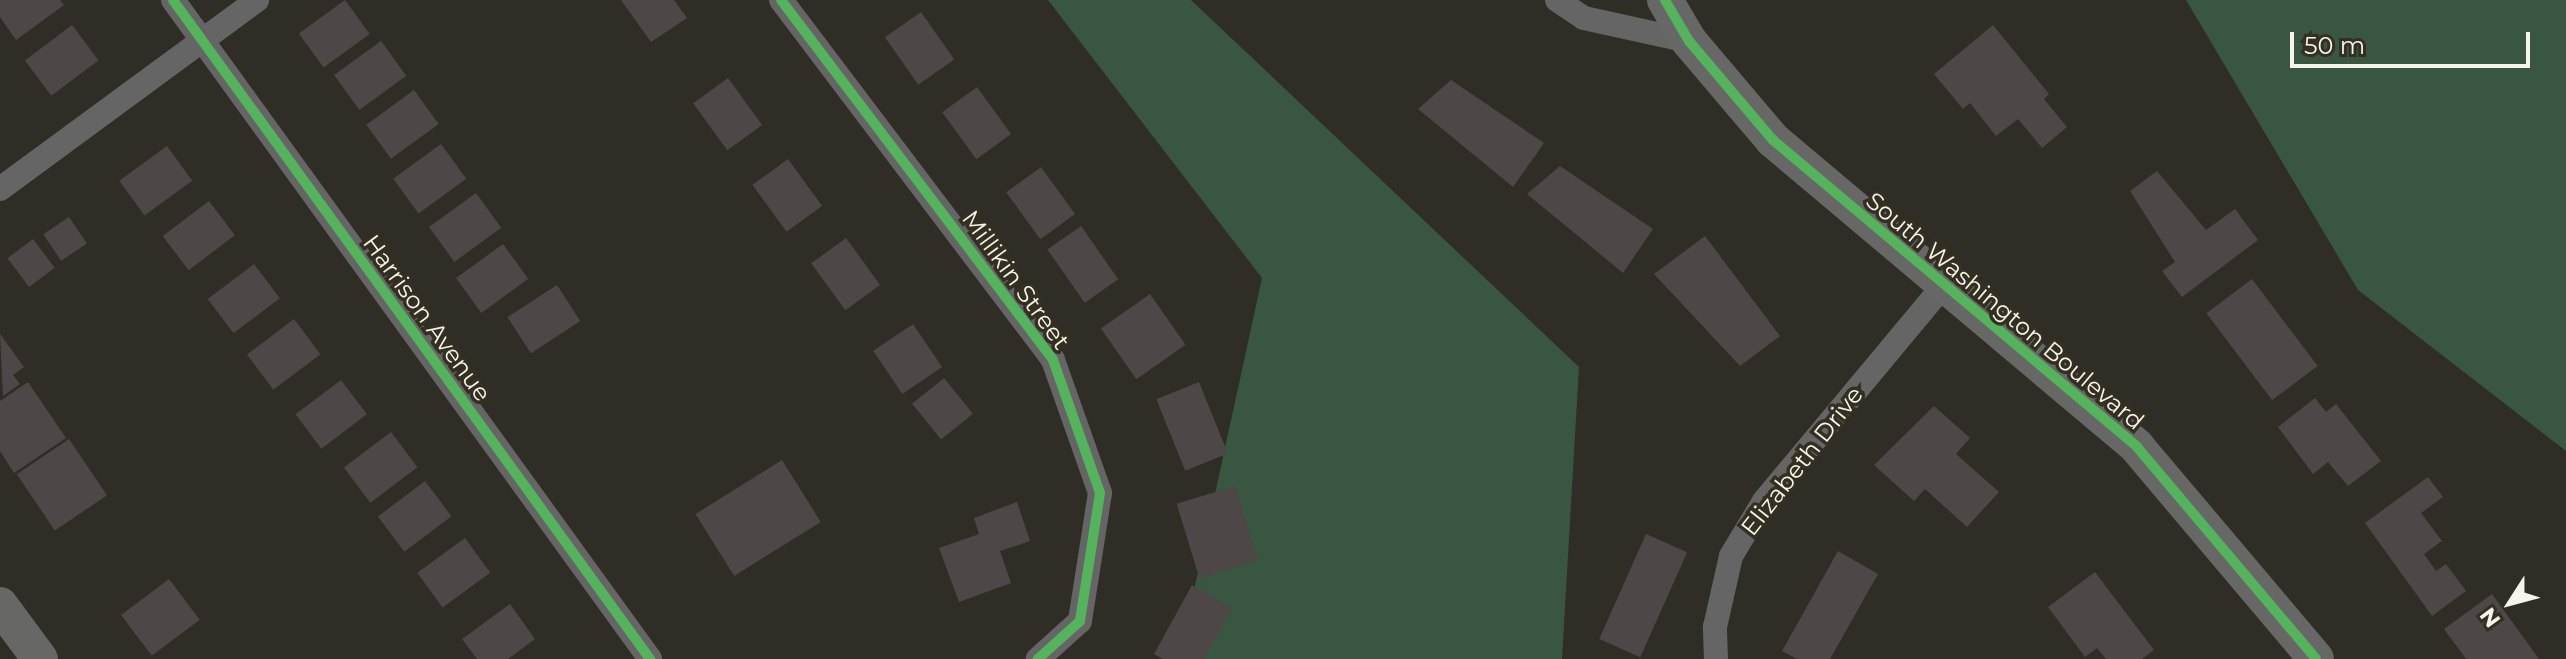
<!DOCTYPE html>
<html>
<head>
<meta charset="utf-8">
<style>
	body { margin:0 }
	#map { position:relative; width:2566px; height:659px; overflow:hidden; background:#2f2d25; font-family:Montserrat,sans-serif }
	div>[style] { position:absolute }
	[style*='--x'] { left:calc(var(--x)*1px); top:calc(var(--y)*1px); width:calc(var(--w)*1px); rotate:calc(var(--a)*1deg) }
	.green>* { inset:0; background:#395641 }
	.building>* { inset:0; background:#4d4747; transform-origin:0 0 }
	.street>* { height:24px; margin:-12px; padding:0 12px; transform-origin:12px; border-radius:12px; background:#656566 }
	.secondary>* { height:36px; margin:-18px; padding:0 18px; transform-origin:18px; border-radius:18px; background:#676866 }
	.cycleway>* { height:10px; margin:-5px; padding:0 5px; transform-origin:5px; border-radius:5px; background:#56b35d }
	span { translate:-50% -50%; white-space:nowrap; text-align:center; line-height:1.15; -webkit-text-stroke:7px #332f21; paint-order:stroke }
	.street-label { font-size:24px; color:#f7f4eb }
	.north { position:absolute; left:2470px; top:563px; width:80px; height:80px; -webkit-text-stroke:6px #332f21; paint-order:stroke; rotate:234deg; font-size:22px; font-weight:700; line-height:32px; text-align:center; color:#f7f4eb }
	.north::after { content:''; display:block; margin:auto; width:28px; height:36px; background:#f7f4eb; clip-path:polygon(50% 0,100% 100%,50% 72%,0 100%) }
	.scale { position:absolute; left:2290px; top:32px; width:240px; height:36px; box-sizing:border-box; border:4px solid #f7f4eb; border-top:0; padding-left:10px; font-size:24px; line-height:28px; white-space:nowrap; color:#f7f4eb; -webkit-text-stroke:6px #332f21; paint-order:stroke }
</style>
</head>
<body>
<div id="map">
	<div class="green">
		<i style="clip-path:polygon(1048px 0,1191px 0,1579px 367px,1562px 659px,1179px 659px,1262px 278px)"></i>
		<i style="clip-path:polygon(2186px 0,2566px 0,2566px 451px,2358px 290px)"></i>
	</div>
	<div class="building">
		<i style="clip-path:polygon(0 0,60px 0,64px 5px,16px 40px,0 17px)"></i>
		<i style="left:345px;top:0;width:42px;height:57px;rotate:54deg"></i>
		<i style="clip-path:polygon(621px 0,674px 0,687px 18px,651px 42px)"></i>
		<i style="left:921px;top:12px;width:58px;height:44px;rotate:55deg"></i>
		<i style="left:72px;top:25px;width:44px;height:59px;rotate:53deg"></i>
		<i style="clip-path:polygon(1993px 25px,2049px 94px,2044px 99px,2067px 127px,2042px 148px,2018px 119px,1996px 136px,1970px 103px,1963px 109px,1934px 74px)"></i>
		<i style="left:381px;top:41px;width:43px;height:58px;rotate:54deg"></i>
		<i style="left:728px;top:78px;width:58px;height:43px;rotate:54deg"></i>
		<i style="clip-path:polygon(1451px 80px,1544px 143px,1513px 187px,1418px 109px)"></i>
		<i style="left:977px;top:87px;width:58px;height:43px;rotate:54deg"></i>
		<i style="left:414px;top:90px;width:42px;height:59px;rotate:54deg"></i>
		<i style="left:441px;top:144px;width:43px;height:59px;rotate:54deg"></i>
		<i style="left:167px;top:146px;width:43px;height:59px;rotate:54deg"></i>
		<i style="left:788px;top:159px;width:58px;height:44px;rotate:54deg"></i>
		<i style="clip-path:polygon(1560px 166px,1653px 229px,1623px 273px,1527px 194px)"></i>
		<i style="left:1041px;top:167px;width:58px;height:43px;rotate:54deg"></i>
		<i style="clip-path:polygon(2157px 171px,2206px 230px,2235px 209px,2258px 240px,2182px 297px,2162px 271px,2175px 262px,2130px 191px)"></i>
		<i style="left:476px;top:193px;width:43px;height:58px;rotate:54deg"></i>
		<i style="left:209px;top:201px;width:43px;height:58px;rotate:53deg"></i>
		<i style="left:69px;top:217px;width:32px;height:31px;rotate:56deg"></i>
		<i style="left:1081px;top:226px;width:65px;height:41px;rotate:55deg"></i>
		<i style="clip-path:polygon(1705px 236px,1780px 336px,1740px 366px,1654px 274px)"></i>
		<i style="left:846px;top:238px;width:58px;height:43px;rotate:54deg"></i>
		<i style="left:33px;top:239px;width:36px;height:32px;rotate:53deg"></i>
		<i style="left:503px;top:244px;width:43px;height:58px;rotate:54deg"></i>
		<i style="left:254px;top:264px;width:43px;height:58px;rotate:53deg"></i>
		<i style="left:2252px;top:279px;width:109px;height:57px;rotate:53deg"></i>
		<i style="left:557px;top:285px;width:43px;height:59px;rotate:57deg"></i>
		<i style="left:1150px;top:294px;width:62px;height:60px;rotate:55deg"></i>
		<i style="left:294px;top:319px;width:44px;height:59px;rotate:53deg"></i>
		<i style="left:913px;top:324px;width:52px;height:48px;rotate:56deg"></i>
		<i style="clip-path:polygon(0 334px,24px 367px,13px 375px,20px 384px,3px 396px)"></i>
		<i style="left:944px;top:378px;width:46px;height:41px;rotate:51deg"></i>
		<i style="left:341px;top:380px;width:43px;height:57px;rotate:53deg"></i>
		<i style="clip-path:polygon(28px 382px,66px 438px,14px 473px,0 451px,0 401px)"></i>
		<i style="left:1199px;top:382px;width:77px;height:46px;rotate:68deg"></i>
		<i style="clip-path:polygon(2315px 398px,2326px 412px,2336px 404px,2381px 461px,2348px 486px,2328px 462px,2313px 474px,2278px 427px)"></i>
		<i style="clip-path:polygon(1934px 406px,1970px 438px,1956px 454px,1999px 492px,1967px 527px,1925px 489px,1914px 501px,1874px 465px)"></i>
		<i style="left:391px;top:432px;width:44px;height:59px;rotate:53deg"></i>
		<i style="left:69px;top:439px;width:68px;height:63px;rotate:56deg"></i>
		<i style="left:782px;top:460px;width:73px;height:102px;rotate:58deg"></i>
		<i style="clip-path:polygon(2428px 477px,2443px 497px,2421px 513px,2442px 541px,2424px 554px,2436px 571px,2446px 564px,2466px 591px,2432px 616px,2365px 523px)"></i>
		<i style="left:425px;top:481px;width:44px;height:59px;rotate:53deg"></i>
		<i style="left:1235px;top:486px;width:78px;height:61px;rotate:73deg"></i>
		<i style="clip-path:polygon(1017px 502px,1030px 541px,1000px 551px,1011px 583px,959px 602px,939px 548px,979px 534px,974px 518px)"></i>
		<i style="left:1646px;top:534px;width:45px;height:115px;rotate:24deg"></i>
		<i style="left:465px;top:538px;width:43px;height:59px;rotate:54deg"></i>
		<i style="clip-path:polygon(1838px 551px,1878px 574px,1830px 659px,1797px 659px,1782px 651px)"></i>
		<i style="clip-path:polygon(2095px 572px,2154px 650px,2142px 659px,2106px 659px,2097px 648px,2085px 657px,2048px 607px)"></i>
		<i style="left:169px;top:579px;width:51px;height:60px;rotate:53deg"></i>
		<i style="clip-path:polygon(1192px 585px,1232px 608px,1204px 659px,1163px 659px,1154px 654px)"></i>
		<i style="clip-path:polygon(2492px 594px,2539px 659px,2466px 659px,2444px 629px)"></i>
		<i style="clip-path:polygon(510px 604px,535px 639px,508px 659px,477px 659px,462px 639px)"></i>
	</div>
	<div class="street">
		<i style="--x:173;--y:0;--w:814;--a:54.1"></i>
		<i style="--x:781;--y:0;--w:451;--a:52.9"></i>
		<i style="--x:1053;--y:360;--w:141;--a:70.5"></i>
		<i style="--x:1100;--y:493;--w:130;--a:98.9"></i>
		<i style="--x:1080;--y:621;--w:57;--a:137.9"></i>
		<i style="--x:1557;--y:0;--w:32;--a:34"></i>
		<i style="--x:1584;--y:18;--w:107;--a:12.4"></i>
		<i style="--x:0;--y:189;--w:319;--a:-36.3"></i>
		<i style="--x:1716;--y:659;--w:32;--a:-92"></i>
		<i style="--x:1715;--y:627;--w:73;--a:-77.3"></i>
		<i style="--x:1731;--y:556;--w:64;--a:-59"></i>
		<i style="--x:1764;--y:501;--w:278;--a:-50.2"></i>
	</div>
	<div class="secondary">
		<i style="--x:1665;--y:0;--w:48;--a:59.7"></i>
		<i style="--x:1689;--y:41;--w:130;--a:49.7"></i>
		<i style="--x:1773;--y:140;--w:476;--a:40.1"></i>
		<i style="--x:2137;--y:447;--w:277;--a:49.8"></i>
		<i style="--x:0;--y:605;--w:67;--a:53.5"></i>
	</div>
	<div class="cycleway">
		<i style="--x:173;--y:0;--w:814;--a:54.1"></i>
		<i style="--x:781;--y:0;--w:451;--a:52.9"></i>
		<i style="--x:1053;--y:360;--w:141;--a:70.5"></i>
		<i style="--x:1100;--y:493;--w:130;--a:98.9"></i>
		<i style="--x:1080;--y:621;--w:57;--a:137.9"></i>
		<i style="--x:1665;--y:0;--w:48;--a:59.7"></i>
		<i style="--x:1689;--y:41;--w:130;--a:49.7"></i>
		<i style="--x:1773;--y:140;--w:476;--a:40.1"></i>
		<i style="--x:2137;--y:447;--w:277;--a:49.8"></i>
	</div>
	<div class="street-label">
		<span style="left:1016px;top:280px;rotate:54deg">Millikin Street</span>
		<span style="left:2005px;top:311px;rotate:40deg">South Washington Boulevard</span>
		<span style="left:427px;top:318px;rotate:54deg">Harrison Avenue</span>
		<span style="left:1802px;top:461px;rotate:-52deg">Elizabeth Drive</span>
	</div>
	<div class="north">N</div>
	<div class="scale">50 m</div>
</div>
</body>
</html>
